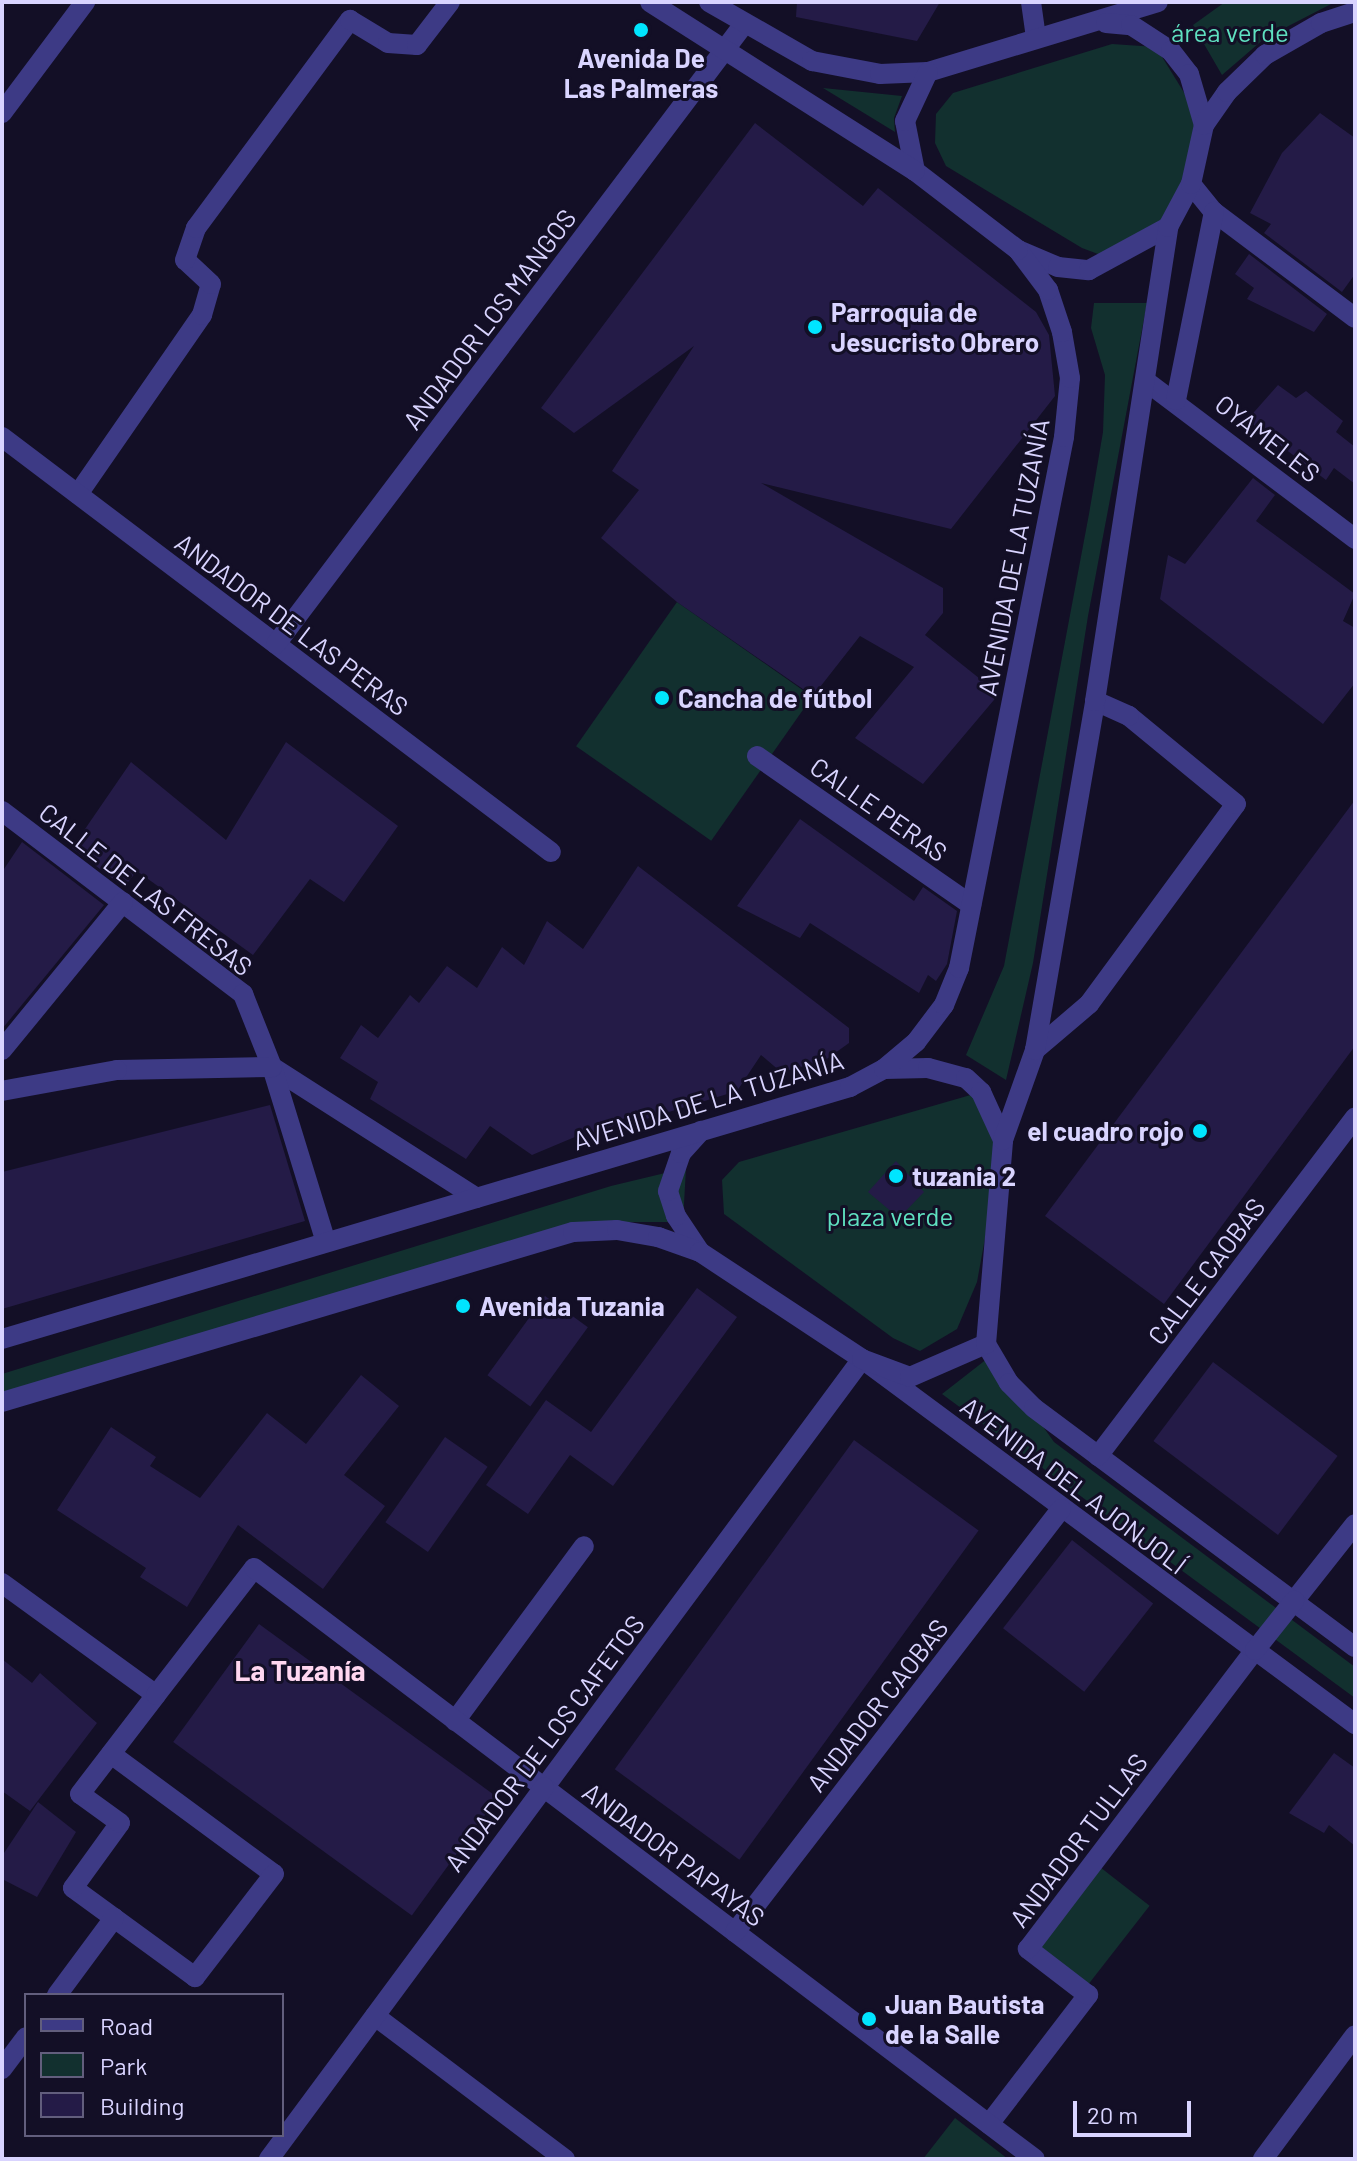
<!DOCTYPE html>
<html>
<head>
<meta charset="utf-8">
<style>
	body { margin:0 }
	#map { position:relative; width:1357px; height:2161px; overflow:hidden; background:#130f26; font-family:Barlow,sans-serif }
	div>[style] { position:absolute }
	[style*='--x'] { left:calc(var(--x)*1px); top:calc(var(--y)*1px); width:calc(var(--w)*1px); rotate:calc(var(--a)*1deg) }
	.green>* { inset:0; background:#12302f; transform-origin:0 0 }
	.building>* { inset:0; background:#241b47; transform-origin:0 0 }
	.service>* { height:20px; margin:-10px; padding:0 10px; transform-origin:10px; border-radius:10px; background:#3d3a85 }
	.pedestrian>* { height:20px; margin:-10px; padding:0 10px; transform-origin:10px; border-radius:10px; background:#3d3a85 }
	.minor>* { height:20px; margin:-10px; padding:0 10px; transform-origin:10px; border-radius:10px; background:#3d3a85 }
	.tertiary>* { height:20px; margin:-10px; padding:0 10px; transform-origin:10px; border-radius:10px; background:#3d3a85 }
	.dots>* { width:22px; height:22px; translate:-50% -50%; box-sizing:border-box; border:4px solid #130f26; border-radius:50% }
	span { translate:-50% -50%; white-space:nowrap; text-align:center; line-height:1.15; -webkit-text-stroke:6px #130f26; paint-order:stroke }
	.park-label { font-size:26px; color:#5fe0c0 }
	.poi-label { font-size:26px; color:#d9d4ff; font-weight:700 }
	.left { translate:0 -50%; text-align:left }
	.right { translate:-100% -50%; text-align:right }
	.street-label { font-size:26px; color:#d9d4ff }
	.neighbourhood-label { font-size:28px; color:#ffd6f0; font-weight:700 }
	.frame { position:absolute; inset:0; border:4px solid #d9d4ff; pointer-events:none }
	.legend { position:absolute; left:24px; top:1993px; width:260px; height:144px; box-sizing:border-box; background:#130f26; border:2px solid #625e7d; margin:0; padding:10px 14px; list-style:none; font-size:24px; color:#d9d4ff }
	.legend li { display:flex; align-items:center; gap:16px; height:40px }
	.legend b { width:40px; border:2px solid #625e7d }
	.scale { position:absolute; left:1073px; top:2101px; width:118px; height:36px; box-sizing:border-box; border:4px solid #d9d4ff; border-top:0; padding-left:10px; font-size:24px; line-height:28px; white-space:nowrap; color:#d9d4ff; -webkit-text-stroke:6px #130f26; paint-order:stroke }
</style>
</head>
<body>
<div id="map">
	<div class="green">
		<i style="clip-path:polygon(1225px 2px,1335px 2px,1265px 38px,1222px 75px,1193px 25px)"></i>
		<i style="clip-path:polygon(1112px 44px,1156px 47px,1204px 125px,1168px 227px,1114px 260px,1082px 248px,946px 166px,935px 143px,936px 114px,953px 93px)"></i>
		<i style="clip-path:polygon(823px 88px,902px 96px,894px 118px,895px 132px)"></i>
		<i style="clip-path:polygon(1094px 303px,1147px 303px,1088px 616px,1033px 963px,1006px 1080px,966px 1055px,1004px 966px,1089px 514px,1103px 432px,1105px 375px,1091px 328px)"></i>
		<i style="left:677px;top:602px;width:165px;height:176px;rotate:35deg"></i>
		<i style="clip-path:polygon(981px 1092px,1003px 1140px,977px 1282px,957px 1329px,920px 1351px,893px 1338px,724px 1214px,722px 1180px,739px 1162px)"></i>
		<i style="clip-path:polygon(686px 1168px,683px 1222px,594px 1222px,2px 1410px,2px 1374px,611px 1186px)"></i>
		<i style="clip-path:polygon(992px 1355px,1054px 1442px,1355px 1667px,1355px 1698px,942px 1394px)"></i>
		<i style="left:1096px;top:1864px;width:68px;height:106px;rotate:38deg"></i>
		<i style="clip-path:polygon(955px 2118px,1008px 2159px,923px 2159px)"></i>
	</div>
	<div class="building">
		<i style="clip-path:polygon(797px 2px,940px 2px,917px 41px,796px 17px)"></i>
		<i style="clip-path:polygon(1320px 113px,1355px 138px,1355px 274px,1342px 292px,1264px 233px,1271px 224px,1250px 213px,1282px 153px)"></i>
		<i style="clip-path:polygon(755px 123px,863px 206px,878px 188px,1036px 312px,1049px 335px,1055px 396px,951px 529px,761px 483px,943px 588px,943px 613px,925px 635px,999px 694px,923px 784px,855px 738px,914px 667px,860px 636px,813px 696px,677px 602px,601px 538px,639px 490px,612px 471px,694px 346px,574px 433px,541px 408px)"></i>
		<i style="clip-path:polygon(1249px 254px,1327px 314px,1314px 332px,1247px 299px,1254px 288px,1235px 274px)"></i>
		<i style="clip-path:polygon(1278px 385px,1296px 398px,1306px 391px,1343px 421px,1336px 432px,1355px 447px,1355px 484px,1334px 468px,1326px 480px,1247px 420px)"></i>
		<i style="clip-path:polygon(1253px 478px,1275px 495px,1256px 521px,1355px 594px,1343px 621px,1355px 628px,1355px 683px,1323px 724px,1160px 599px,1168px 555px,1185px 564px)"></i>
		<i style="clip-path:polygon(286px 742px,398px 826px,344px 902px,310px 879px,253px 955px,137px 871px,124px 887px,72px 848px,131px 762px,226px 840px)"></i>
		<i style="clip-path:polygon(1355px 800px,1355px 1046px,1164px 1304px,1045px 1216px)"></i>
		<i style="clip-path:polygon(800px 819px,914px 901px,923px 887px,957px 911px,947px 964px,936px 981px,928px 975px,919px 993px,810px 923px,800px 938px,737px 906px)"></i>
		<i style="clip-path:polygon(22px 842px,104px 905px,2px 1029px,2px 872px)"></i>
		<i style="clip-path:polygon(638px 866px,849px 1028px,849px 1043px,824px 1061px,781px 1072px,761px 1055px,737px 1091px,646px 1119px,636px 1110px,591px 1141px,582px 1134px,532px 1155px,490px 1126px,466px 1159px,370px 1099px,378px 1082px,340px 1058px,361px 1025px,378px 1038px,410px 995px,419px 1003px,447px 966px,477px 988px,502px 947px,524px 965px,547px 921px,583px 949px)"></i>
		<i style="clip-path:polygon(270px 1105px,305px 1221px,2px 1309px,2px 1172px)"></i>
		<i style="clip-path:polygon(896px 1161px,924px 1192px,899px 1218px,868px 1192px)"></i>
		<i style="clip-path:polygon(697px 1288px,737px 1317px,613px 1486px,570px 1455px,528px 1514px,486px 1485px,546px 1400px,591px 1432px)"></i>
		<i style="left:545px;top:1296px;width:53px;height:98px;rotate:36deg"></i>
		<i style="left:1213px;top:1362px;width:156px;height:99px;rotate:37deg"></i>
		<i style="clip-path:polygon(361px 1375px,399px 1406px,344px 1475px,385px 1506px,323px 1589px,238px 1525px,187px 1607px,140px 1577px,146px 1568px,57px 1510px,111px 1427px,156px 1457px,150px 1466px,200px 1498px,267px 1413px,306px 1444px)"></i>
		<i style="left:445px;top:1437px;width:52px;height:104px;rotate:35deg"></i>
		<i style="left:854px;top:1440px;width:154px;height:407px;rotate:36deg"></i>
		<i style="left:1072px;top:1540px;width:103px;height:112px;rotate:38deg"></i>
		<i style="left:259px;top:1624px;width:295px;height:146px;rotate:36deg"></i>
		<i style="clip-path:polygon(2px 1659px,32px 1683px,40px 1673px,97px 1723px,30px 1811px,2px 1791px)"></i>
		<i style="clip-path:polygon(1334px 1753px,1355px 1768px,1355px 1846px,1329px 1825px,1324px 1833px,1289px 1813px)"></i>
		<i style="clip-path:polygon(38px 1802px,76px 1832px,37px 1897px,2px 1879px,2px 1856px)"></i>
	</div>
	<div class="service">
		<i style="--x:1035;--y:1050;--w:71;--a:-40.4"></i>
		<i style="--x:1089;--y:1004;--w:248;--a:-53.7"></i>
		<i style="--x:1236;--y:804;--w:139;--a:-140.6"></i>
		<i style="--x:1129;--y:716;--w:37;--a:-156"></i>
	</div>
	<div class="pedestrian">
		<i style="--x:1191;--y:184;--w:36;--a:51"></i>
		<i style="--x:1214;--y:212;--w:176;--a:36.9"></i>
		<i style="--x:1147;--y:382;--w:261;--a:37"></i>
		<i style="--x:1176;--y:400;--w:192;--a:-78.6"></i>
		<i style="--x:78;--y:494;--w:218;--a:-55.3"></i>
		<i style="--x:202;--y:315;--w:32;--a:-74"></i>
		<i style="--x:211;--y:284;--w:35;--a:-137"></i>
		<i style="--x:185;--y:260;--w:34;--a:-71"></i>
		<i style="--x:196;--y:228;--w:259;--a:-53.5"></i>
		<i style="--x:350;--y:20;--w:44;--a:31.2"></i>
		<i style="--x:388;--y:43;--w:29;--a:4"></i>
		<i style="--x:417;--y:45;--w:54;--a:-52.5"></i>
		<i style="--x:272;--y:1067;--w:243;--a:32.6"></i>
		<i style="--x:272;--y:1067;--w:183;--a:72.9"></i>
		<i style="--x:1294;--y:1601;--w:98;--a:-51.6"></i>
		<i style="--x:544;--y:1788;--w:534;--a:-53.45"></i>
		<i style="--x:989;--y:2124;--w:163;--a:-52.5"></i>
		<i style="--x:1088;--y:1995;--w:76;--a:-142.5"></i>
		<i style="--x:1028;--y:1949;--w:375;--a:-52.8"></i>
	</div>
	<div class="minor">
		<i style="--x:1031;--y:2;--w:37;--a:82"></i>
		<i style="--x:2;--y:113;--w:139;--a:-53.2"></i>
		<i style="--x:2;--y:437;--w:688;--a:37.09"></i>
		<i style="--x:276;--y:644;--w:777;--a:-52.95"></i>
		<i style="--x:757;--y:756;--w:261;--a:34.8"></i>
		<i style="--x:2;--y:811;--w:303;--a:37.2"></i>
		<i style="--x:243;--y:994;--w:79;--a:68.3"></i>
		<i style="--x:272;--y:1067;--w:155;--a:178.9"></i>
		<i style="--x:117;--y:1070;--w:117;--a:169.7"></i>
		<i style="--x:2;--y:1050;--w:191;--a:-50.7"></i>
		<i style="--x:986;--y:1344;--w:45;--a:59.5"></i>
		<i style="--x:1009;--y:1383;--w:35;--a:45"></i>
		<i style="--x:1034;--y:1408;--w:400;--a:36.7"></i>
		<i style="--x:869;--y:1364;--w:605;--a:36.53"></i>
		<i style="--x:1098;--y:1456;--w:425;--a:-52.8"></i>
		<i style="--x:2;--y:1583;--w:190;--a:36"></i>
		<i style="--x:1255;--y:1650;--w:63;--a:-51.5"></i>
		<i style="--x:455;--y:1721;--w:217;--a:-53.6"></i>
		<i style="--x:111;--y:1754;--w:202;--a:36.4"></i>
		<i style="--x:274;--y:1874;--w:130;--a:127.5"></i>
		<i style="--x:195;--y:1977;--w:151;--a:-143.9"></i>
		<i style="--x:73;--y:1888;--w:80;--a:-54.1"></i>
		<i style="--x:120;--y:1823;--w:49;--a:-144.1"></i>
		<i style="--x:80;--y:1794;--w:125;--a:-52.5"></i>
		<i style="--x:156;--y:1695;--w:160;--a:-52.3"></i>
		<i style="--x:254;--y:1568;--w:979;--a:37.12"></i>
		<i style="--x:735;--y:1932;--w:534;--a:-52.38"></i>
		<i style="--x:57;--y:1995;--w:96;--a:-53.5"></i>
		<i style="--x:375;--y:2016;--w:238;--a:37"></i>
		<i style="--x:2;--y:2069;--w:40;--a:-53"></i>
		<i style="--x:269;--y:2159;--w:462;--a:-53.5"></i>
		<i style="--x:1263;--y:2159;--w:154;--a:-53.4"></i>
	</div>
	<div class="tertiary">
		<i style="--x:709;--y:2;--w:119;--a:29.8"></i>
		<i style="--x:812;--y:61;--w:69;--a:10.8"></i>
		<i style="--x:880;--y:74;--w:48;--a:-2.4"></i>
		<i style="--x:928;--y:72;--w:240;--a:-16.9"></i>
		<i style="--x:1106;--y:23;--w:25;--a:5"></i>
		<i style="--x:1131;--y:25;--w:48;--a:33"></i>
		<i style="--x:1171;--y:51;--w:29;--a:52"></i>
		<i style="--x:1189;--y:74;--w:53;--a:73.6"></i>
		<i style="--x:915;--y:171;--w:51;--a:-101.3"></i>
		<i style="--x:905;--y:121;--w:54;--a:-64.9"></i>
		<i style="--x:1018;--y:250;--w:43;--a:23"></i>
		<i style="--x:1058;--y:267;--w:31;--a:6"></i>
		<i style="--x:1089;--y:270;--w:90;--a:-28.6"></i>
		<i style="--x:884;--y:1069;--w:44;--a:-1.3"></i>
		<i style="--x:928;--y:1068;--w:39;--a:15"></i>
		<i style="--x:966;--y:1078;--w:21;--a:43"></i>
		<i style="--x:981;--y:1092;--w:53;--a:65.4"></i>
		<i style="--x:700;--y:1252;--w:43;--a:-123.7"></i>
		<i style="--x:676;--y:1216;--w:26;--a:-108"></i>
		<i style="--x:668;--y:1191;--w:40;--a:-71.1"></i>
		<i style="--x:681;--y:1153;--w:30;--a:-48"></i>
		<i style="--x:2;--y:1339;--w:885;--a:-16.55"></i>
		<i style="--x:850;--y:1087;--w:38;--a:-28"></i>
		<i style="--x:884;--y:1069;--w:42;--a:-40.2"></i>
		<i style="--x:916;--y:1042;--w:46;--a:-52.9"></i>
		<i style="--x:944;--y:1005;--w:40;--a:-68"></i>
		<i style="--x:959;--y:968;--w:541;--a:-78.81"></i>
		<i style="--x:1064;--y:437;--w:59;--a:-84.2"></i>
		<i style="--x:1070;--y:378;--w:47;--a:-99.9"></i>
		<i style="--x:1062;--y:332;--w:44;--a:-108.4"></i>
		<i style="--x:1048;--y:290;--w:50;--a:-126.9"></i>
		<i style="--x:1018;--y:250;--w:130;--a:-142.5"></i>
		<i style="--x:915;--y:171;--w:314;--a:-147.5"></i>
		<i style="--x:2;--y:1402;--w:596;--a:-16.58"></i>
		<i style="--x:573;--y:1232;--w:44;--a:-2.6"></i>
		<i style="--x:617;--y:1230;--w:42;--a:9.7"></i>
		<i style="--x:658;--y:1237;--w:45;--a:19.7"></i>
		<i style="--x:700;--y:1252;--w:194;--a:33.4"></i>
		<i style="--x:862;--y:1359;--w:51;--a:20.6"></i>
		<i style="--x:910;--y:1377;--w:83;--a:-23.5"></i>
		<i style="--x:986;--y:1344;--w:205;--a:-85.2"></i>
		<i style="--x:1003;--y:1140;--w:96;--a:-70.4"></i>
		<i style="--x:1035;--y:1050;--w:354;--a:-80.2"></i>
		<i style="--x:1095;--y:701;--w:480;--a:-81.2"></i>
		<i style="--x:1168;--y:227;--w:49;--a:-61.9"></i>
		<i style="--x:1191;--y:184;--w:60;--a:-77.6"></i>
		<i style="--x:1204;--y:125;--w:40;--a:-55.1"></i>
		<i style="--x:1227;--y:92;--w:53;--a:-44.2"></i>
		<i style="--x:1265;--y:55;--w:64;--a:-29.7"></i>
		<i style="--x:1321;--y:23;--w:36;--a:-18"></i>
	</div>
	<div class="dots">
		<i style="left:641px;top:30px;background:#00e5ff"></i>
		<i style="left:815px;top:327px;background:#00e5ff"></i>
		<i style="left:662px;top:698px;background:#00e5ff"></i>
		<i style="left:1200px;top:1131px;background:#00e5ff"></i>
		<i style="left:896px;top:1176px;background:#00e5ff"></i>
		<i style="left:463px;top:1306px;background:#00e5ff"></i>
		<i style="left:869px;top:2019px;background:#00e5ff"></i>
	</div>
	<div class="park-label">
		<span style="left:1230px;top:32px">área verde</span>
		<span style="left:890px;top:1216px">plaza verde</span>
	</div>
	<div class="poi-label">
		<span style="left:641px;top:73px">Avenida De<br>Las Palmeras</span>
		<span class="left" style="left:831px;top:327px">Parroquia de<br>Jesucristo Obrero</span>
		<span class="left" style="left:678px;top:698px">Cancha de fútbol</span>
		<span class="right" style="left:1184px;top:1131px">el cuadro rojo</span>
		<span class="left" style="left:912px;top:1176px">tuzania 2</span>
		<span class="left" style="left:479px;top:1306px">Avenida Tuzania</span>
		<span class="left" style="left:885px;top:2019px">Juan Bautista<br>de la Salle</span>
	</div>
	<div class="street-label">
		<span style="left:489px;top:319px;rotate:-53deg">ANDADOR LOS MANGOS</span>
		<span style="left:1268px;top:438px;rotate:38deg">OYAMELES</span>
		<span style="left:1013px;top:557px;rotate:-79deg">AVENIDA DE LA TUZANÍA</span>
		<span style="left:292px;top:624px;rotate:37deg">ANDADOR DE LAS PERAS</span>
		<span style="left:879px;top:809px;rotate:35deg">CALLE PERAS</span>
		<span style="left:146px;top:889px;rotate:38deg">CALLE DE LAS FRESAS</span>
		<span style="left:708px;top:1100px;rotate:-17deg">AVENIDA DE LA TUZANÍA</span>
		<span style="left:1206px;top:1271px;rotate:-53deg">CALLE CAOBAS</span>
		<span style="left:1074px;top:1485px;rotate:37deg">AVENIDA DEL AJONJOLÍ</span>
		<span style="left:877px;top:1705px;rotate:-52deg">ANDADOR CAOBAS</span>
		<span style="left:544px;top:1743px;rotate:-53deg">ANDADOR DE LOS CAFETOS</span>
		<span style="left:1078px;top:1840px;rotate:-53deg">ANDADOR TULLAS</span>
		<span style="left:674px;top:1854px;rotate:37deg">ANDADOR PAPAYAS</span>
	</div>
	<div class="neighbourhood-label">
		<span style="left:300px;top:1670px">La Tuzanía</span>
	</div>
	<div class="frame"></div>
	<ul class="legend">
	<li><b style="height:10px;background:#3d3a85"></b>Road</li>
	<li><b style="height:22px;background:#12302f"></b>Park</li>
	<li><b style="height:22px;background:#241b47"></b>Building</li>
	</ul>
	<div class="scale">20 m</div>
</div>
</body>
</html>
